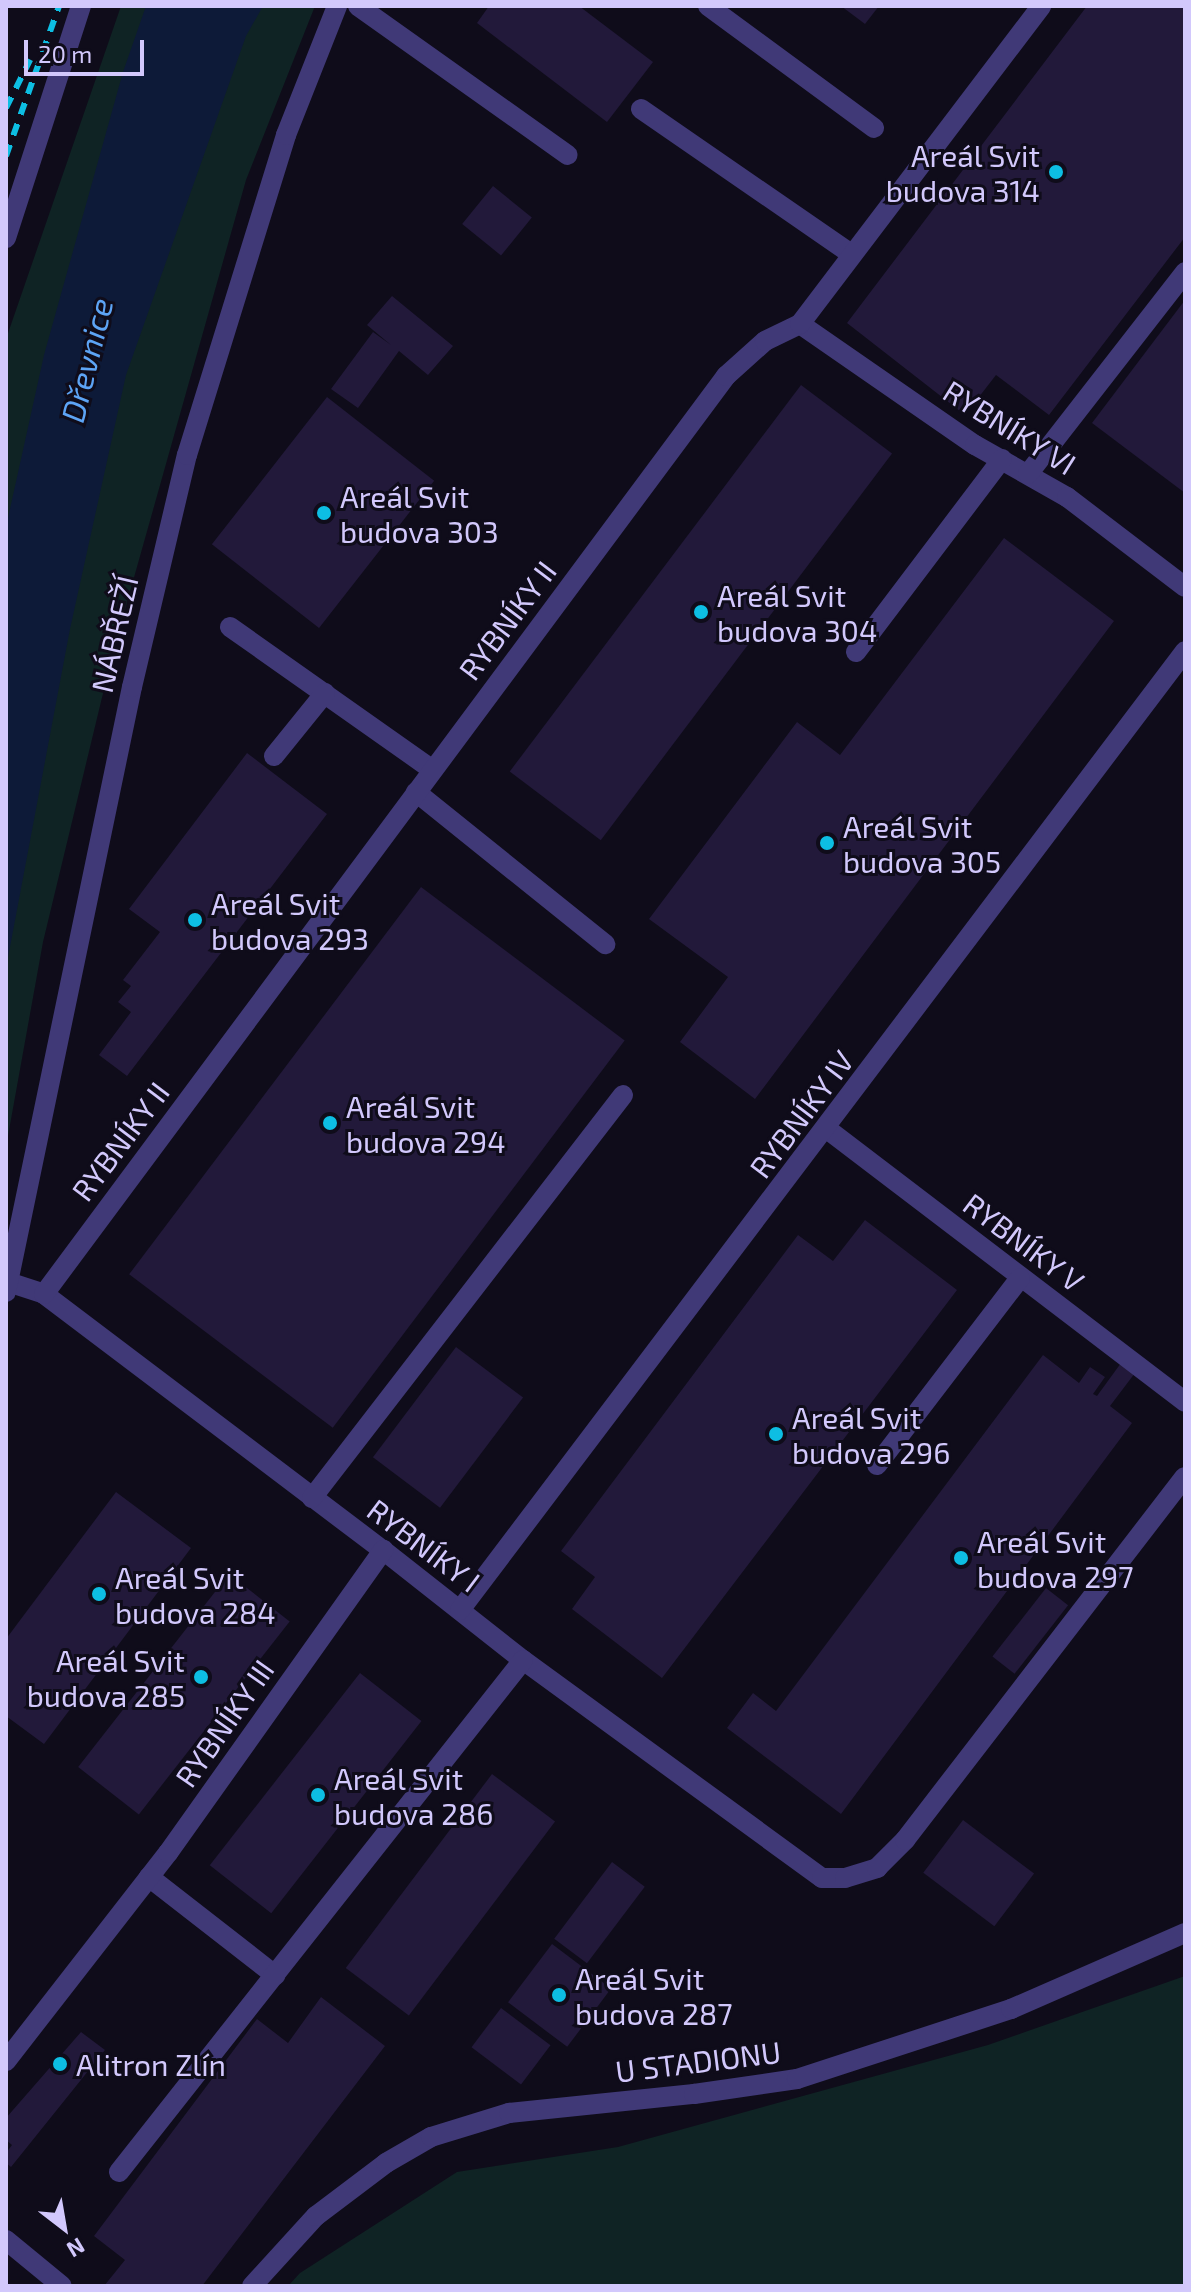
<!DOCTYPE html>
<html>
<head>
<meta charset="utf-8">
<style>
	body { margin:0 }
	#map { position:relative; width:1191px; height:2292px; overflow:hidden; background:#0f0c1a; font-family:"Exo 2",sans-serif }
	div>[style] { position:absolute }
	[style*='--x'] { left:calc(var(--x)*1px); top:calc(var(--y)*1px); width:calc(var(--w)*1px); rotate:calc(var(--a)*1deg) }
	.green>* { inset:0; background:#0f2324 }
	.water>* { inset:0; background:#0d1a38 }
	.building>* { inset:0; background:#22193a; transform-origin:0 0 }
	.minor>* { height:20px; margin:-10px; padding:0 10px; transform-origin:10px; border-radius:10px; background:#403977 }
	.rail>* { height:6px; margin-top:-3px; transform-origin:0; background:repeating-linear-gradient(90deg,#0dbee3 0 12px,transparent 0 22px) }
	.dots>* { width:22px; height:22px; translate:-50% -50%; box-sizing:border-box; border:4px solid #0f0c1a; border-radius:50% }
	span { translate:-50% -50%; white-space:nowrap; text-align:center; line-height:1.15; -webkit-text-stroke:6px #0f0c1a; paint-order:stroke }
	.poi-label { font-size:30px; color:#d2c8fc }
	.right { translate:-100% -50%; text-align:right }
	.left { translate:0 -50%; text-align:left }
	.street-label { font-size:30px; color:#d2c8fc }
	.water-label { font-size:32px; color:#5da4f5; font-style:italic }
	.frame { position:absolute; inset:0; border:8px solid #d2c8fc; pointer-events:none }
	.north { position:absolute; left:24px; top:2188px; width:80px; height:80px; -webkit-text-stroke:6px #0f0c1a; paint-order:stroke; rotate:149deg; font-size:22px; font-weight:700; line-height:32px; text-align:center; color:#d2c8fc }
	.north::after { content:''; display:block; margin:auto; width:28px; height:36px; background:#d2c8fc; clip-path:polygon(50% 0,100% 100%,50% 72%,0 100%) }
	.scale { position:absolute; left:24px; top:40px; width:120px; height:36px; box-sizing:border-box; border:4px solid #d2c8fc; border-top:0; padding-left:10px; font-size:24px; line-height:28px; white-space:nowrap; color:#d2c8fc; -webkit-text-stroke:6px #0f0c1a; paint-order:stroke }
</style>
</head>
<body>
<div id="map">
	<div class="green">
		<i style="clip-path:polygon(121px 6px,315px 6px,246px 180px,113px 652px,43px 942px,6px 1147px,6px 339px)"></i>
		<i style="clip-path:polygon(1185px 1976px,1185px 2286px,288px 2286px,300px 2273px,457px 2172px,618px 2147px,988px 2045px)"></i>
	</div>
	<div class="water">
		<i style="clip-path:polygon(146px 6px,263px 6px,246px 36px,126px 375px,70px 629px,6px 968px,6px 527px,44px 355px,123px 72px)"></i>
	</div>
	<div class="building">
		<i style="clip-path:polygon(489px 6px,579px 6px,653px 62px,607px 122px,477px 23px)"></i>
		<i style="clip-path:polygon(841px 6px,879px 6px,865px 24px)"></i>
		<i style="clip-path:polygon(1087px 6px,1185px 6px,1185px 237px,1049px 415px,996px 375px,965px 415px,847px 323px)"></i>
		<i style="left:493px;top:186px;width:50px;height:49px;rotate:39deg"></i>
		<i style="clip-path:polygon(392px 296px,453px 346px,428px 375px,399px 351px,358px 408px,331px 389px,373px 332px,391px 345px,367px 325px)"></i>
		<i style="clip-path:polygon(1185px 300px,1185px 493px,1092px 423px)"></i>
		<i style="left:801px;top:385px;width:114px;height:484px;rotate:37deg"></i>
		<i style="left:327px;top:397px;width:136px;height:187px;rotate:38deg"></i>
		<i style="clip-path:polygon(1004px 538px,1114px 621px,755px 1099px,680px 1042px,728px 977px,649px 919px,797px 722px,840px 755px)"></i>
		<i style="clip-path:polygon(247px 753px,327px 814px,127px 1076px,99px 1055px,131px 1012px,118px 1002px,131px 986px,123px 980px,160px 932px,129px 909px)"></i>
		<i style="left:421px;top:887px;width:255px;height:485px;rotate:37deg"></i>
		<i style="clip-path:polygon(865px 1220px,957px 1290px,662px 1678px,572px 1609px,595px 1577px,561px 1551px,798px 1235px,833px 1261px)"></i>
		<i style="left:456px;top:1347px;width:84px;height:138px;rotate:37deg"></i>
		<i style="clip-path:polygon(1043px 1355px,1079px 1383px,1090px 1367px,1105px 1377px,1093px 1394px,1097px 1396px,1121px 1363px,1135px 1373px,1110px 1406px,1132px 1423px,841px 1814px,727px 1728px,753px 1693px,776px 1711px)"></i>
		<i style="clip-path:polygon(116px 1492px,191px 1548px,44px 1744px,6px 1716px,6px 1639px)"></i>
		<i style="left:229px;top:1574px;width:77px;height:245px;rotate:38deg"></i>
		<i style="left:1046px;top:1588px;width:28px;height:87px;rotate:38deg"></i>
		<i style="left:360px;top:1673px;width:78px;height:244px;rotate:38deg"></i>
		<i style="left:492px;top:1774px;width:79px;height:243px;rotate:37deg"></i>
		<i style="left:963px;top:1820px;width:89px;height:66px;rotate:37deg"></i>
		<i style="left:612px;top:1862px;width:41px;height:96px;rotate:37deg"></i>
		<i style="left:552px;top:1944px;width:74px;height:73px;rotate:37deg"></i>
		<i style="clip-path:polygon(321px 1997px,385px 2046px,202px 2286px,104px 2286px,125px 2260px,94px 2236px,257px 2019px,288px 2043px)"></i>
		<i style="left:501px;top:2008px;width:62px;height:49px;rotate:37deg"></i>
		<i style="clip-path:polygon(81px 2032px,105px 2050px,11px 2167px,6px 2163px,6px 2153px,12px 2145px,6px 2140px,6px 2118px)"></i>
	</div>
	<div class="minor">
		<i style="--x:358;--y:6;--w:257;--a:35.4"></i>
		<i style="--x:708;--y:6;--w:206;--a:36.3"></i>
		<i style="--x:641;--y:109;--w:255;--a:34.6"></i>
		<i style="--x:6;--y:238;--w:244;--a:-72.1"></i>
		<i style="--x:800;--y:324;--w:213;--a:34.7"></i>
		<i style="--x:975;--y:445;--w:106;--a:29.5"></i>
		<i style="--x:1067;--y:497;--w:148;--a:37.3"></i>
		<i style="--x:1028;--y:474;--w:256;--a:-52.1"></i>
		<i style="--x:230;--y:627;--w:248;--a:35.2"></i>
		<i style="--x:856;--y:652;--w:242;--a:-52.9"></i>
		<i style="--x:274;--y:756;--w:81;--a:-51"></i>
		<i style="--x:416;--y:792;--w:243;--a:38.8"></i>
		<i style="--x:827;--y:1129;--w:450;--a:37.3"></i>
		<i style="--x:8;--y:1282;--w:38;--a:18"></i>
		<i style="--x:44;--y:1294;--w:425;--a:37.1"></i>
		<i style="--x:383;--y:1550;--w:178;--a:38.2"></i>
		<i style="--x:523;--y:1660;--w:370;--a:36.1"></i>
		<i style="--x:822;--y:1878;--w:23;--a:0"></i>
		<i style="--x:845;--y:1878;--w:34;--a:-17"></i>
		<i style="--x:877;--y:1868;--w:40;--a:-45"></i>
		<i style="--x:905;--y:1840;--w:458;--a:-52.4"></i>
		<i style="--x:6;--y:1292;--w:618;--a:-78.24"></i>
		<i style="--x:132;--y:687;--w:238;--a:-76.7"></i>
		<i style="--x:187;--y:455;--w:335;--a:-72.8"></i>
		<i style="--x:286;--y:135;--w:139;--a:-68.4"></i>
		<i style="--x:44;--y:1294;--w:1144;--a:-53.39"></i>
		<i style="--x:726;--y:376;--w:52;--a:-41.9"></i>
		<i style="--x:765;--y:341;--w:39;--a:-26"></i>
		<i style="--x:800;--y:324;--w:399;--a:-52.8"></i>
		<i style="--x:877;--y:1465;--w:235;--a:-52.6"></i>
		<i style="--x:312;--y:1498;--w:509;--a:-52.34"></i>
		<i style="--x:460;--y:1610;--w:1202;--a:-52.91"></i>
		<i style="--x:149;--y:1877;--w:160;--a:37.9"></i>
		<i style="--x:6;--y:2061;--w:264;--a:-52.1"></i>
		<i style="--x:168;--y:1853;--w:372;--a:-54.6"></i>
		<i style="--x:119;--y:2172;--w:652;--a:-51.72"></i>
		<i style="--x:6;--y:2240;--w:72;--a:39.4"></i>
		<i style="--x:252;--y:2286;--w:95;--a:-47.6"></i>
		<i style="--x:316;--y:2216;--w:88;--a:-37.1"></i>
		<i style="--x:386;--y:2163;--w:52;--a:-30"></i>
		<i style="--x:431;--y:2137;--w:82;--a:-17.1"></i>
		<i style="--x:509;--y:2113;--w:186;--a:-5.9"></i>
		<i style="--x:694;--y:2094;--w:104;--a:-8.3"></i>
		<i style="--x:797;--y:2079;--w:225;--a:-18.1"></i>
		<i style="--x:1011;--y:2009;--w:190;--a:-23.6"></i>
	</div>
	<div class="rail">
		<i style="--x:6;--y:108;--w:54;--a:-63.4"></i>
		<i style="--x:6;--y:156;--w:159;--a:-70.5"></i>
	</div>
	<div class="dots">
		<i style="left:1056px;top:172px;background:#0dbee3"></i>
		<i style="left:324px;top:513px;background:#0dbee3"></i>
		<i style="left:701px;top:612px;background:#0dbee3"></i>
		<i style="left:827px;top:843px;background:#0dbee3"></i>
		<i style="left:195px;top:920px;background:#0dbee3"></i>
		<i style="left:330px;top:1123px;background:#0dbee3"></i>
		<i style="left:776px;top:1434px;background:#0dbee3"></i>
		<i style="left:961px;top:1558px;background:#0dbee3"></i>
		<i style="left:99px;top:1594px;background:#0dbee3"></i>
		<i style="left:201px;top:1677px;background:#0dbee3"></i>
		<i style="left:318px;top:1795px;background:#0dbee3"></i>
		<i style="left:559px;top:1995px;background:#0dbee3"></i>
		<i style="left:60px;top:2064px;background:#0dbee3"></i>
	</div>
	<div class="poi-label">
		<span class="right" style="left:1040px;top:172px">Areál Svit<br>budova 314</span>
		<span class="left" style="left:340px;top:513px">Areál Svit<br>budova 303</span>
		<span class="left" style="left:717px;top:612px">Areál Svit<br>budova 304</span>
		<span class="left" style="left:843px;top:843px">Areál Svit<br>budova 305</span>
		<span class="left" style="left:211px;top:920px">Areál Svit<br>budova 293</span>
		<span class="left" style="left:346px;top:1123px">Areál Svit<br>budova 294</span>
		<span class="left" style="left:792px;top:1434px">Areál Svit<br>budova 296</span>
		<span class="left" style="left:977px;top:1558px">Areál Svit<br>budova 297</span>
		<span class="left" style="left:115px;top:1594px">Areál Svit<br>budova 284</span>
		<span class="right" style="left:185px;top:1677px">Areál Svit<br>budova 285</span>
		<span class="left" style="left:334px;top:1795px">Areál Svit<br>budova 286</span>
		<span class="left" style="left:575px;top:1995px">Areál Svit<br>budova 287</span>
		<span class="left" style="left:76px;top:2064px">Alitron Zlín</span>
	</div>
	<div class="street-label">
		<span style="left:1010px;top:427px;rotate:32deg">RYBNÍKY VI</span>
		<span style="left:507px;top:620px;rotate:-53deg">RYBNÍKY II</span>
		<span style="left:114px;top:634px;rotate:-77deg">NÁBŘEŽÍ</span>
		<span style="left:801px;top:1114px;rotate:-53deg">RYBNÍKY IV</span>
		<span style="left:120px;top:1141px;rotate:-53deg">RYBNÍKY II</span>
		<span style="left:1024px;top:1242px;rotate:37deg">RYBNÍKY V</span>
		<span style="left:424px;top:1545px;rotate:37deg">RYBNÍKY I</span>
		<span style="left:224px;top:1723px;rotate:-55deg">RYBNÍKY III</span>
		<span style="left:698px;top:2061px;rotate:-7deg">U STADIONU</span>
	</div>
	<div class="water-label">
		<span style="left:86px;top:360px;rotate:-76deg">Dřevnice</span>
	</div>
	<div class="frame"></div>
	<div class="north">N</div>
	<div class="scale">20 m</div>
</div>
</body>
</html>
